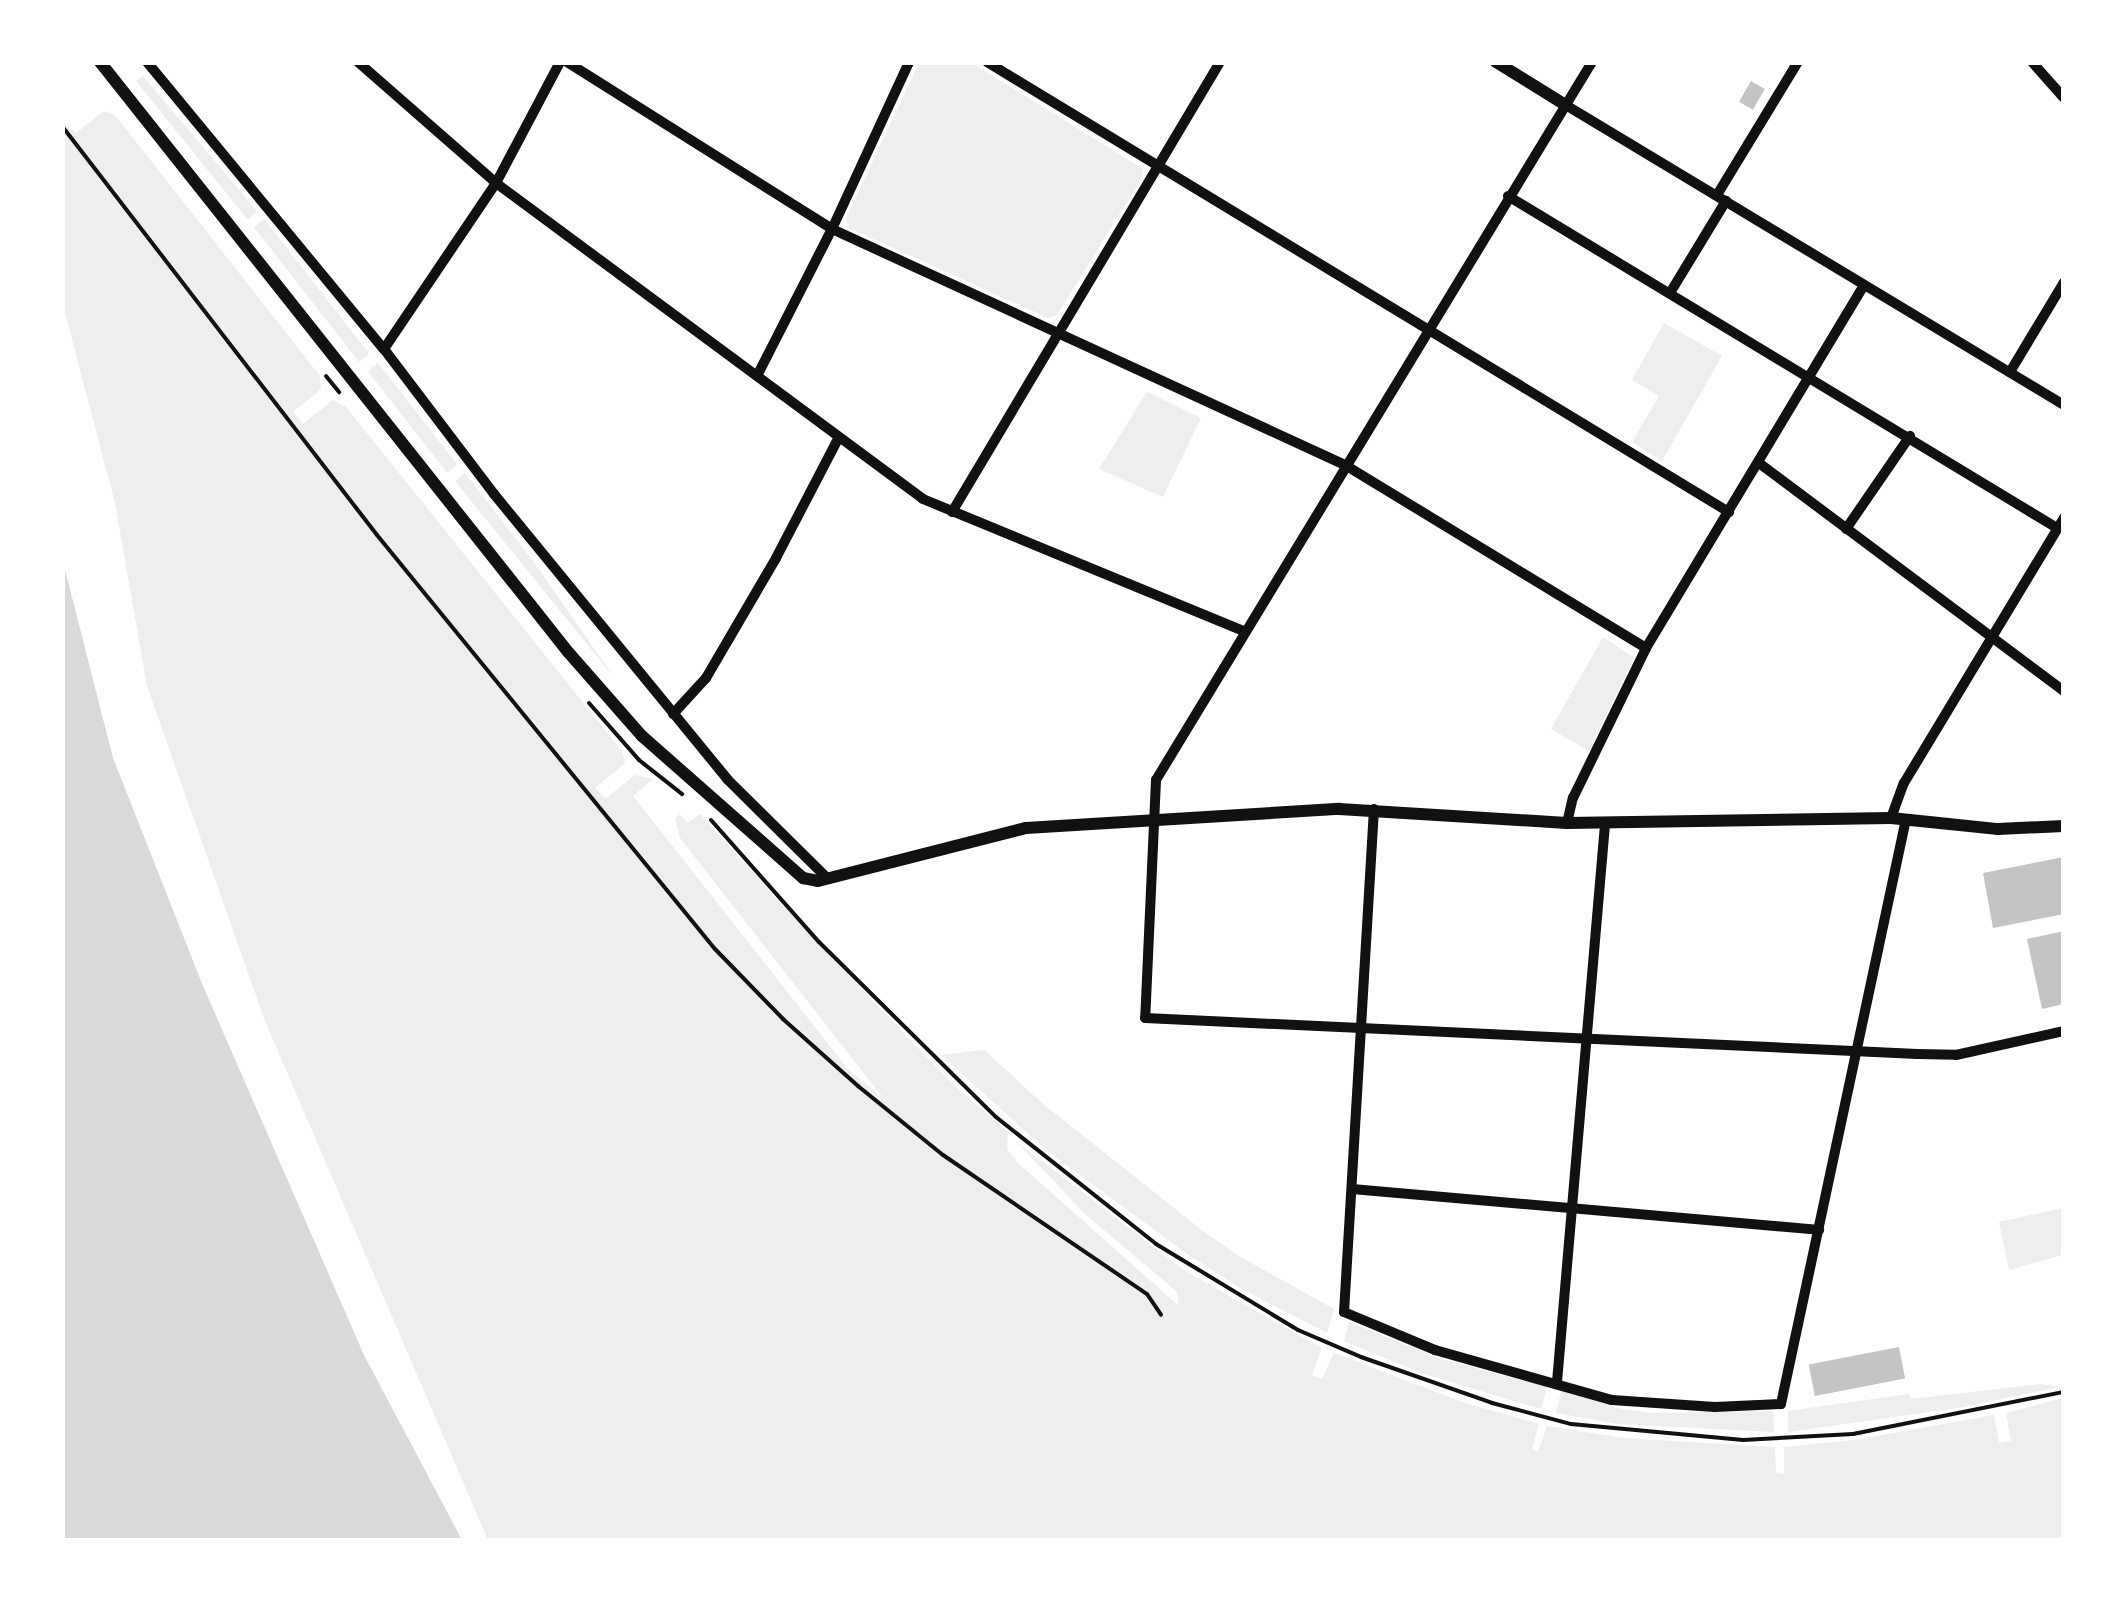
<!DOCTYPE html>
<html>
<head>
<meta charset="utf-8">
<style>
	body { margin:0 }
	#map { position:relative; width:2126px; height:1603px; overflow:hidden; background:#fff; font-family:"Open Sans",sans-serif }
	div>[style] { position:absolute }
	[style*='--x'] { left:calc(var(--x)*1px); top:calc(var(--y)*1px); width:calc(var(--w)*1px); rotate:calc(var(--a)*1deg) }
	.green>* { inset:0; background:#eee; transform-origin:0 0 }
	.water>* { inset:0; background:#d9d9d9 }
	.building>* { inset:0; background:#c4c4c4; transform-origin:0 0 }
	.path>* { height:4px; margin:-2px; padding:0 2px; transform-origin:2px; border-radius:2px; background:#111 }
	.minor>* { height:10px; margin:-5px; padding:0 5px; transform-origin:5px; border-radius:5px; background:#111 }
	.tertiary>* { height:12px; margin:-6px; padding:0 6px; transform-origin:6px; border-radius:6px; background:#111 }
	span { translate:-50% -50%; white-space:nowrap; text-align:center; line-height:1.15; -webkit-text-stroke:9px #fff; paint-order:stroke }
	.frame { position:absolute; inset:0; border:65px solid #fff; pointer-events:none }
</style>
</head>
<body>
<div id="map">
	<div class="green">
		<i style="clip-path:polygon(919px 63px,972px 63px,1143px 169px,1142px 178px,1057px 315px,1048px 318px,849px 228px,846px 218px)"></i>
		<i style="clip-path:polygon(143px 76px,257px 211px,248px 220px,136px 81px)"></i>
		<i style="clip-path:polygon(104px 111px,115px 115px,320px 376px,321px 389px,293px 412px,303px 424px,333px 400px,346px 407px,622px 751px,625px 763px,595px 788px,605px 799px,635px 775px,653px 779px,633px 796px,848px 1069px,884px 1099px,680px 838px,675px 818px,680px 814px,687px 823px,700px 814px,830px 957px,954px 1085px,1008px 1132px,1007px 1149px,1018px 1163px,1179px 1306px,1177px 1292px,1084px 1213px,1017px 1142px,1185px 1271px,1322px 1348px,1312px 1375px,1322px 1379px,1334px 1353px,1465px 1403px,1539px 1424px,1532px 1449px,1538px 1452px,1547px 1426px,1623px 1438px,1775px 1447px,1776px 1473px,1784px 1474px,1784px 1447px,1854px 1440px,1994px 1415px,1999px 1443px,2011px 1441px,2006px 1413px,2063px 1398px,2063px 1540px,488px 1540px,265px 1021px,147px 686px,115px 503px,63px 305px,62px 120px,76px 133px)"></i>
		<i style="left:264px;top:219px;width:171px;height:13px;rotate:52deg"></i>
		<i style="clip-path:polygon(1664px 323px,1722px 356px,1662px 461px,1632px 442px,1659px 396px,1632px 380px)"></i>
		<i style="left:378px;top:363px;width:129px;height:13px;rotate:52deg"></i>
		<i style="clip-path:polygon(1147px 392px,1201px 418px,1163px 497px,1099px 469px)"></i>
		<i style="clip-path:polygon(465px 473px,533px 561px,616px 680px,455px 481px)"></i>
		<i style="clip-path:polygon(1603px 637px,1634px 658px,1589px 751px,1551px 729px)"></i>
		<i style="clip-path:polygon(984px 1050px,1042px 1103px,1203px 1231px,1237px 1255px,1334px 1309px,1327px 1333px,1242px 1289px,1187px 1254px,1045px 1149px,941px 1055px)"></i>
		<i style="clip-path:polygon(2063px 1208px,2063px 1255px,2009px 1270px,1999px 1222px)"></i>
		<i style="clip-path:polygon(1349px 1322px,1438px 1358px,1547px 1387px,1541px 1409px,1421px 1373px,1344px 1341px)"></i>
		<i style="clip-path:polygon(2041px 1384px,2059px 1387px,1964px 1407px,1788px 1432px,1788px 1411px,1909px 1394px,1911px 1399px)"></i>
		<i style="clip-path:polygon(1561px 1391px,1622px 1409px,1653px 1413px,1773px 1411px,1774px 1432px,1617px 1424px,1556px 1413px)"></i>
	</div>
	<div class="water">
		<i style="clip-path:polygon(62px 558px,113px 758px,203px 986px,364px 1355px,462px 1540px,63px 1540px)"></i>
	</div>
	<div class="building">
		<i style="left:1751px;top:81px;width:16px;height:24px;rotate:30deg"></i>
		<i style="clip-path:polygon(2064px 857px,2064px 914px,1993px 928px,1983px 873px)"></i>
		<i style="clip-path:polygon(2064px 931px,2064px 1004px,2042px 1009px,2027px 939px)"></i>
		<i style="left:1899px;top:1347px;width:32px;height:92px;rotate:79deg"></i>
	</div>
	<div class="path">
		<i style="--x:62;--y:126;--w:516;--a:52.4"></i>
		<i style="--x:377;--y:535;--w:534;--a:50.77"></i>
		<i style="--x:715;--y:949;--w:98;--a:45.8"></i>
		<i style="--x:783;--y:1019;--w:101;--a:41.8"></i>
		<i style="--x:858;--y:1086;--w:109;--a:39.1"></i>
		<i style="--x:943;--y:1155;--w:247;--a:34.3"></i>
		<i style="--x:1147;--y:1294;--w:25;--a:56"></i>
		<i style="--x:326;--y:376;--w:21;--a:51"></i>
		<i style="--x:589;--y:703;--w:76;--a:48.7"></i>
		<i style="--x:639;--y:760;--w:55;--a:38.3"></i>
		<i style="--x:711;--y:820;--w:163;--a:48.5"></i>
		<i style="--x:819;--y:942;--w:249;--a:44.7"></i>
		<i style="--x:996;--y:1117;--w:204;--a:38.4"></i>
		<i style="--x:1156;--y:1244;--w:166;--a:31.2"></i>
		<i style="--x:1298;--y:1330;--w:69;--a:23.2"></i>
		<i style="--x:1361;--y:1357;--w:139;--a:19.3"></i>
		<i style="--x:1492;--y:1403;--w:82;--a:14.9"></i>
		<i style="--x:1571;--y:1424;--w:173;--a:5.3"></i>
		<i style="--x:1743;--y:1440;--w:110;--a:-3.1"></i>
		<i style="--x:1853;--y:1434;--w:215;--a:-11.3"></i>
	</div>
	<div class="minor">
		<i style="--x:147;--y:62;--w:372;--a:50.5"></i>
		<i style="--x:384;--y:349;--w:182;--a:52.8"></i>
		<i style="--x:494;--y:494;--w:368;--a:50.7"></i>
		<i style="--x:727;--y:779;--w:142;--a:44.7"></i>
		<i style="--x:358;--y:62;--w:184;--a:41.2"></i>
		<i style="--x:496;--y:183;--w:531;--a:36.5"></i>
		<i style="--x:923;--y:499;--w:347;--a:22.4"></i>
		<i style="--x:567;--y:62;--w:313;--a:32.2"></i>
		<i style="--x:832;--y:229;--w:565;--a:24.7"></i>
		<i style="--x:1345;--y:465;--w:352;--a:31.3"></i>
		<i style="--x:987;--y:62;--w:868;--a:31.24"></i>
		<i style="--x:1592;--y:62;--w:840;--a:121.27"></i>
		<i style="--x:1156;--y:780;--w:238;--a:92.6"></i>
		<i style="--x:1145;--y:1018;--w:773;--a:2.67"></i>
		<i style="--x:1917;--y:1054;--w:39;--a:1"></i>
		<i style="--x:1956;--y:1055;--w:111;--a:-12.5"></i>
		<i style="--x:2032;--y:62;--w:48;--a:48.4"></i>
		<i style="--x:1564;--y:104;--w:584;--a:31.05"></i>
		<i style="--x:1717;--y:195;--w:156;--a:-58.7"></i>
		<i style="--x:1508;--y:196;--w:642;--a:31.16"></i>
		<i style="--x:1670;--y:293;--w:108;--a:-58.7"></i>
		<i style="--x:384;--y:349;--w:200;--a:-56"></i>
		<i style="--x:496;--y:183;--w:137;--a:-62.1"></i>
		<i style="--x:2010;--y:372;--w:105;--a:-59"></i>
		<i style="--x:758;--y:374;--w:163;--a:-63"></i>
		<i style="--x:832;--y:229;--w:184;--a:-65.2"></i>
		<i style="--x:1759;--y:463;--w:381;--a:36.8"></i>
		<i style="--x:952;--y:512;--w:524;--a:-59.22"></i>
		<i style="--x:1846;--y:529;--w:113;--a:-55.5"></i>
		<i style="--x:673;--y:714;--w:49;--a:-47.5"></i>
		<i style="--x:706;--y:678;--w:139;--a:-59.7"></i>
		<i style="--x:776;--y:558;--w:136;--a:-62.5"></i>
		<i style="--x:1374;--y:809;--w:504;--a:93.41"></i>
		<i style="--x:1344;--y:1312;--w:99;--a:22.7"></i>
		<i style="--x:1435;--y:1350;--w:184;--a:15.8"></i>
		<i style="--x:1612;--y:1400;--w:103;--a:3.9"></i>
		<i style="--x:1715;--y:1407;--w:66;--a:-2.6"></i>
		<i style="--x:1781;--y:1404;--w:598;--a:-77.94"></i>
		<i style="--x:1891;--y:818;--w:37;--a:-70"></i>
		<i style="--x:1904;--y:783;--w:310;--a:-58.9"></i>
		<i style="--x:1567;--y:823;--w:26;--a:-77"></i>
		<i style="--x:1573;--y:798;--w:167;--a:-64"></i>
		<i style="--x:1646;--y:648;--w:423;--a:-59"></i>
		<i style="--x:1352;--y:1189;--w:469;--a:5"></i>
		<i style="--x:1557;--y:1382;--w:560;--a:-85.08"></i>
	</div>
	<div class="tertiary">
		<i style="--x:100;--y:62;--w:754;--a:51.57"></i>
		<i style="--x:569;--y:653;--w:111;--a:48.7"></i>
		<i style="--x:642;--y:736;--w:215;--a:41.4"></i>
		<i style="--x:803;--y:878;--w:15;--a:11"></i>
		<i style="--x:818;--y:881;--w:215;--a:-14.3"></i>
		<i style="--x:1026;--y:828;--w:314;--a:-3.5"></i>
		<i style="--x:1339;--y:809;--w:228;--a:3.5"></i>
		<i style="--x:1567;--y:823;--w:324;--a:-0.9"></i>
		<i style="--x:1891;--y:818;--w:108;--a:5.9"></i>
		<i style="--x:1998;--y:829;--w:66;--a:-2.6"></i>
		<i style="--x:1496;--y:62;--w:80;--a:31.7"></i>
	</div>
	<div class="frame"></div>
</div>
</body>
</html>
